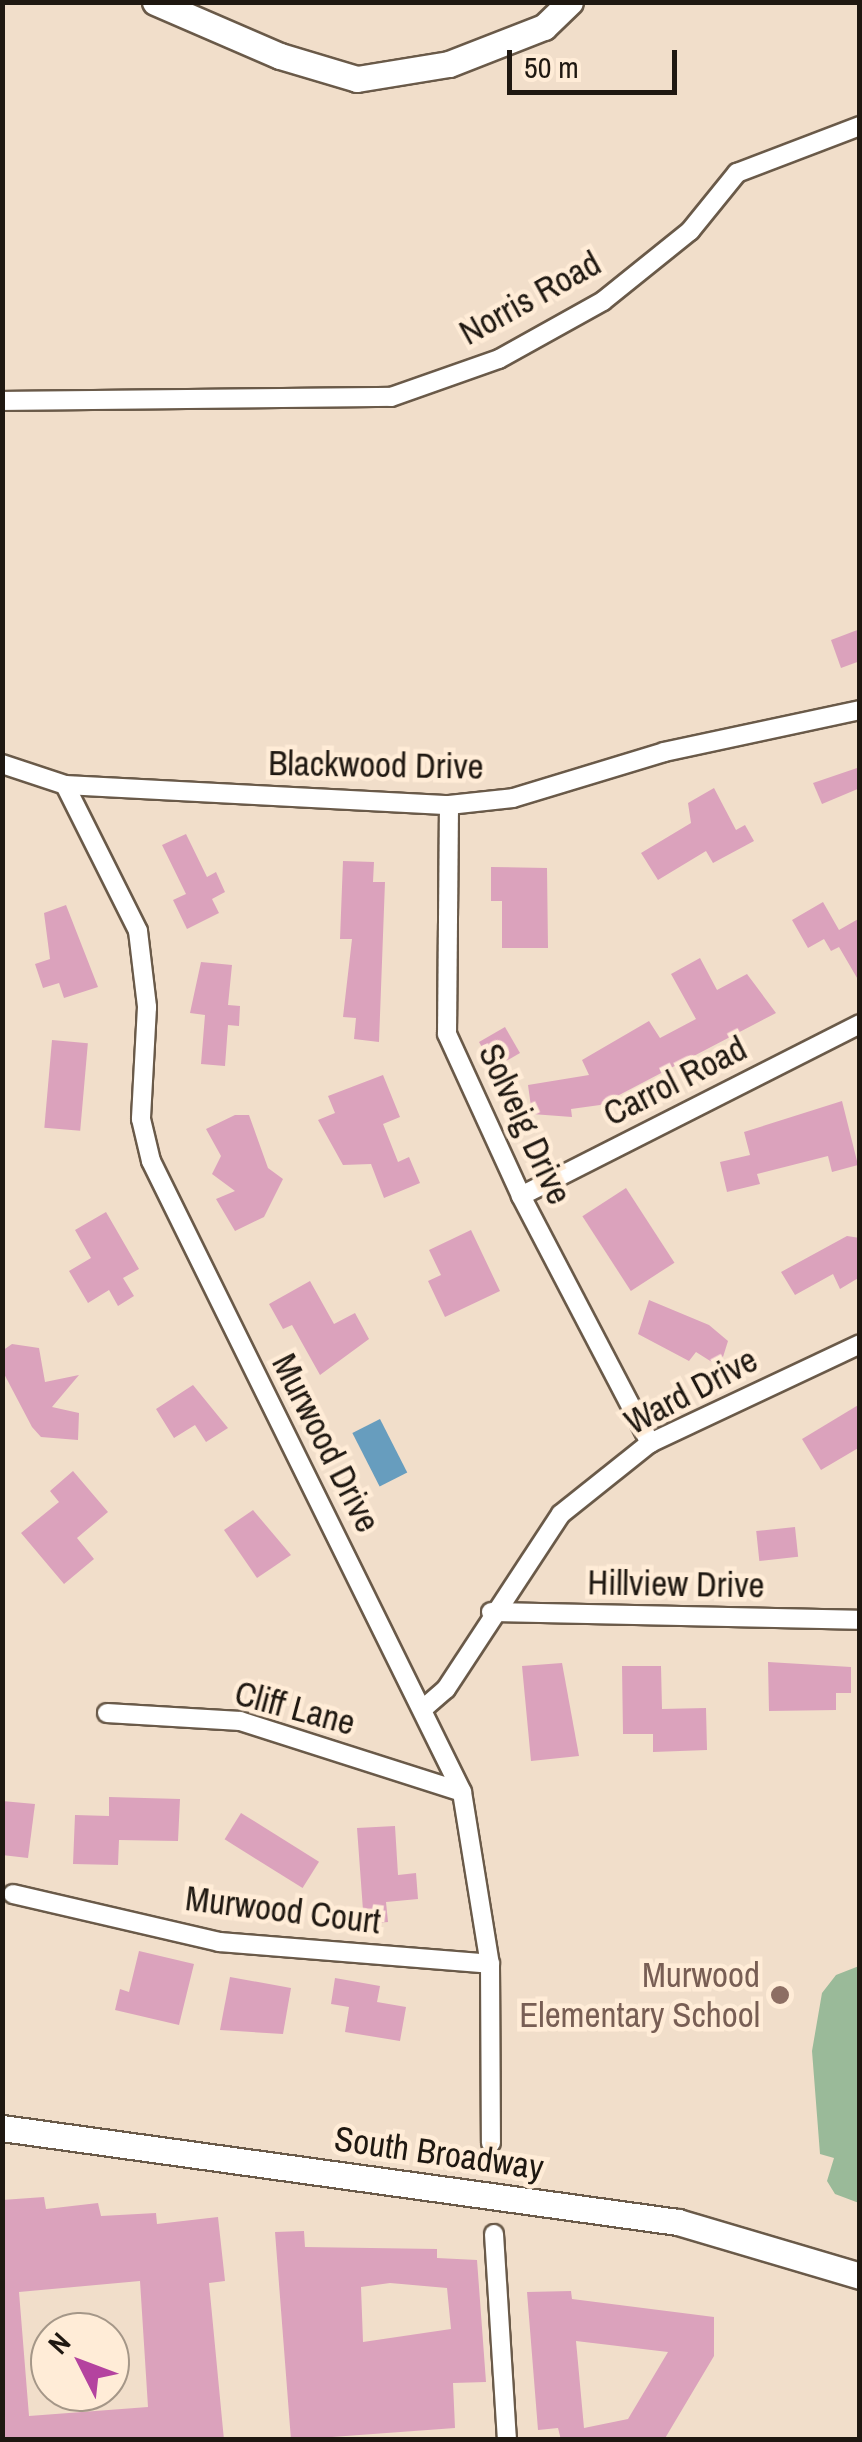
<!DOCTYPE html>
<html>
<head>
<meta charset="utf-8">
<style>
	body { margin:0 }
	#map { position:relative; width:862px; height:2442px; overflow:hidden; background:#f1deca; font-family:"Archivo Narrow",sans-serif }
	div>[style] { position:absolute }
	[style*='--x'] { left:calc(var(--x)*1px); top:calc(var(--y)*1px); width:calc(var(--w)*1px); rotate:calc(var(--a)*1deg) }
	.green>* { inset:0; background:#9aba99 }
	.water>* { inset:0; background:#679dbe; transform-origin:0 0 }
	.building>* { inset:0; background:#dba2bc; transform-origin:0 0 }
	.roads { filter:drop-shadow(2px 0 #6a5a49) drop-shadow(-2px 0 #6a5a49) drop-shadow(0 2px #6a5a49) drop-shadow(0 -2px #6a5a49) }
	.street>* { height:18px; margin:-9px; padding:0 9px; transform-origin:9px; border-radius:9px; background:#fff }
	.secondary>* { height:25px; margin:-12.5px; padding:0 12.5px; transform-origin:12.5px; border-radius:12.5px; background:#fff }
	.dots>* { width:28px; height:28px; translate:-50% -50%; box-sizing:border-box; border:5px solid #ffecd7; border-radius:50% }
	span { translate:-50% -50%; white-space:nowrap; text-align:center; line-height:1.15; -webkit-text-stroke:9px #ffecd7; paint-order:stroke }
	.street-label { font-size:35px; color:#1f1811 }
	.education-label { font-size:35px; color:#785e54 }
	.right { translate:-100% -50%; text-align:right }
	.frame { position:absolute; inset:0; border:5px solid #1f1811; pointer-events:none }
	.north { position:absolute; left:30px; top:2312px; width:100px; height:100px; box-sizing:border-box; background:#ffecd7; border:2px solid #a59788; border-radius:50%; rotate:312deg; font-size:28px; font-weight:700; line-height:40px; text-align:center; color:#1f1811 }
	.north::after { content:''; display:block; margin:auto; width:35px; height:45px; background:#b4439f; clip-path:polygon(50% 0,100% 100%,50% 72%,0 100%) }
	.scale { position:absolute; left:507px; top:50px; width:170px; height:45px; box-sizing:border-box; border:5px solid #1f1811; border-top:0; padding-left:12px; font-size:30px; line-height:35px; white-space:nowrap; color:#1f1811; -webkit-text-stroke:8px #ffecd7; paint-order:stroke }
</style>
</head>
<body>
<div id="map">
	<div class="green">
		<i style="clip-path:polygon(859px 1966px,860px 1966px,859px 2203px,835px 2194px,827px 2181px,834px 2158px,820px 2154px,812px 2051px,822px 1993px,836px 1975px)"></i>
	</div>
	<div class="water">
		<i style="left:380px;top:1419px;width:60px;height:31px;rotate:63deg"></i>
	</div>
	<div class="building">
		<i style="clip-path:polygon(860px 629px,860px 661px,841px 668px,831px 640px)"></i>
		<i style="clip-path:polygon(860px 767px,860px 788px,822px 804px,813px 783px)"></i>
		<i style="clip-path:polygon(714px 788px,736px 830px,745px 825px,754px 841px,713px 863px,706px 851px,658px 880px,641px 853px,691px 823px,688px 803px)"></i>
		<i style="clip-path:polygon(186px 834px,207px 877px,216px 872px,225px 892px,212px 899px,219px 913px,187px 929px,173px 900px,186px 894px,162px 845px)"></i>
		<i style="clip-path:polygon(343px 861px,374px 862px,373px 882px,385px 882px,379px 1042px,354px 1039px,356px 1018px,343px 1017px,352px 939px,340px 939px)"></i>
		<i style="clip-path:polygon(491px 867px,547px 868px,548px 948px,502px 948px,502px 901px,491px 901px)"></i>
		<i style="clip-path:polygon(823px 902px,839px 930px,860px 918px,860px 983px,839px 947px,831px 951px,824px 939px,808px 948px,792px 920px)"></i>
		<i style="clip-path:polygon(66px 905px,98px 987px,64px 998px,59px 983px,43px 988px,35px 964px,50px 959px,44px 913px)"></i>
		<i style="clip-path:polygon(700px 958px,717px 990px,747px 974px,776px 1013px,600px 1105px,571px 1109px,572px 1117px,532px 1114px,528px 1085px,589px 1075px,582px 1060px,649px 1021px,660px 1038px,696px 1019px,671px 974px)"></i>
		<i style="clip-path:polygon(201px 962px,232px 965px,228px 1005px,240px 1006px,239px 1026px,228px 1025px,225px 1066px,201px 1064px,205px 1015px,190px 1013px)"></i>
		<i style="left:505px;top:1027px;width:30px;height:30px;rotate:60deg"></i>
		<i style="left:52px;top:1040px;width:36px;height:88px;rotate:5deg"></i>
		<i style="clip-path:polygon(383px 1075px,400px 1117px,383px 1124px,398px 1162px,409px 1157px,420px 1183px,384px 1198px,371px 1164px,343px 1165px,318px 1120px,335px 1113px,328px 1096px)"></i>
		<i style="clip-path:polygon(842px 1101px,858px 1165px,832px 1172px,828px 1156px,757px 1174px,760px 1184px,727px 1192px,720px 1162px,750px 1155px,744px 1132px)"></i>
		<i style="clip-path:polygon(235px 1115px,249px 1115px,268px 1168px,283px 1179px,264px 1217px,235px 1231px,216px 1199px,235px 1191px,212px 1174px,221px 1156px,206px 1129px)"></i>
		<i style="left:626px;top:1188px;width:89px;height:52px;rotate:57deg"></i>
		<i style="clip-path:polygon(106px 1212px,139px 1269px,123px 1278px,134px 1296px,118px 1306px,109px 1290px,88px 1303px,69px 1271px,91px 1258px,75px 1230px)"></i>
		<i style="clip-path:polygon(471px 1230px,500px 1291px,445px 1317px,428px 1281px,441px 1275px,429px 1250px)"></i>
		<i style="clip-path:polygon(847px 1236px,860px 1238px,860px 1277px,840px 1289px,833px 1274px,795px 1295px,781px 1272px)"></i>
		<i style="clip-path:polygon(310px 1281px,334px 1324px,355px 1313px,369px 1339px,320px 1375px,292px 1325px,283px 1329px,269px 1304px)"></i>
		<i style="clip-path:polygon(649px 1300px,709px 1325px,728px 1341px,723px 1357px,715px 1364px,696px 1352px,689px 1361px,638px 1334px)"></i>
		<i style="clip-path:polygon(12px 1344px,39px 1348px,45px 1382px,79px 1375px,52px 1407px,79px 1413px,78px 1440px,41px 1437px,32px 1427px,2px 1370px,2px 1351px)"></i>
		<i style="clip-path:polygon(193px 1385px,228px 1428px,206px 1442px,195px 1425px,174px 1438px,156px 1409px)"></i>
		<i style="clip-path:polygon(860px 1404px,860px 1447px,821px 1470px,802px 1439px)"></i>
		<i style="clip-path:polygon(73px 1471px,108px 1512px,77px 1538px,94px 1559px,64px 1584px,21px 1533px,59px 1502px,50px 1491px)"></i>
		<i style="clip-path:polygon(253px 1510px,291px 1555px,257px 1578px,224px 1530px)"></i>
		<i style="left:795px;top:1527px;width:30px;height:39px;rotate:84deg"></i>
		<i style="clip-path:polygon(768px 1662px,851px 1667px,851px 1693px,836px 1693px,836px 1710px,769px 1711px)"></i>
		<i style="clip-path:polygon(562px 1663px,579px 1756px,531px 1761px,522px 1666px)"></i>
		<i style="clip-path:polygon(622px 1666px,661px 1666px,662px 1709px,706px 1708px,707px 1750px,653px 1752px,653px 1734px,623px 1734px)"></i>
		<i style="clip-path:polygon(109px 1797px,180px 1799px,178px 1841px,119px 1840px,118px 1865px,73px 1864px,75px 1815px,109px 1816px)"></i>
		<i style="clip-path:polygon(2px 1801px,35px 1804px,28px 1858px,2px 1855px)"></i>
		<i style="left:241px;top:1813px;width:92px;height:31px;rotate:32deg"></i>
		<i style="clip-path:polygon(395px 1826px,398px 1875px,416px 1873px,418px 1899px,386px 1902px,388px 1922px,364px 1924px,357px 1828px)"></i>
		<i style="clip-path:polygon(139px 1951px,194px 1964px,179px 2025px,115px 2010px,120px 1989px,129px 1992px)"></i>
		<i style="clip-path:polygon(230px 1977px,291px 1988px,283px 2034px,220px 2030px)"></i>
		<i style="clip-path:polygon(335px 1978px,380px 1986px,377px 2002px,406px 2007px,400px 2041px,345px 2032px,349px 2007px,331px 2004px)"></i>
		<i style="clip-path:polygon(evenodd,44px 2197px,46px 2209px,98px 2203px,101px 2216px,156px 2213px,157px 2224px,218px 2217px,225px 2281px,209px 2283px,224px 2440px,2px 2440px,2px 2200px,44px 2197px,140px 2281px,148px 2407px,29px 2416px,19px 2292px,140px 2281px)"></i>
		<i style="clip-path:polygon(evenodd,304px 2231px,305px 2247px,437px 2249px,437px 2258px,477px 2260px,486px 2382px,453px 2383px,455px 2428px,291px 2440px,275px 2232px,304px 2231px,390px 2283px,447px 2288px,451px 2329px,363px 2342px,361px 2287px,390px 2283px)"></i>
		<i style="clip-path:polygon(evenodd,571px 2291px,572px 2299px,714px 2317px,714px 2356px,664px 2440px,561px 2440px,558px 2428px,538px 2430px,527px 2292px,571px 2291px,576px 2341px,668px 2352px,628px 2419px,584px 2428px,576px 2341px)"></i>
	</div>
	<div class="roads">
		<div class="street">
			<i style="--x:2;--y:401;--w:389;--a:-0.6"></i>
			<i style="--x:391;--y:397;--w:114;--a:-19.4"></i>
			<i style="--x:499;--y:359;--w:119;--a:-29.1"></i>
			<i style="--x:603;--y:301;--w:112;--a:-38.8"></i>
			<i style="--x:690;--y:231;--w:75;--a:-51"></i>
			<i style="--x:737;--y:173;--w:132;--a:-20.9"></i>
			<i style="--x:2;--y:764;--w:66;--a:18.4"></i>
			<i style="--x:65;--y:785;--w:385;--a:3"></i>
			<i style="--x:449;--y:805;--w:64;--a:-6.2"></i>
			<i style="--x:513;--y:798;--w:158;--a:-16.9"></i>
			<i style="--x:664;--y:752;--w:200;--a:-12.1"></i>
			<i style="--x:65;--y:785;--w:163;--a:63.4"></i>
			<i style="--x:138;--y:931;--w:77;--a:83.2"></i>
			<i style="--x:147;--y:1007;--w:112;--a:93.1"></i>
			<i style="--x:141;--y:1119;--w:43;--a:76.6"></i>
			<i style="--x:151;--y:1161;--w:703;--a:63.76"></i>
			<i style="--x:462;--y:1792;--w:174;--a:80.8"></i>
			<i style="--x:490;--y:1964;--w:179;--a:89.7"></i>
			<i style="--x:449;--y:805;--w:229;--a:90.5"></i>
			<i style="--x:447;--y:1034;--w:178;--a:65.4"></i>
			<i style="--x:521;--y:1196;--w:279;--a:62.4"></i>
			<i style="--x:521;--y:1196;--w:380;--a:-26.9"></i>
			<i style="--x:491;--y:1612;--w:369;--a:1.2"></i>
			<i style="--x:424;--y:1708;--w:29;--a:-41"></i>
			<i style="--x:446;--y:1689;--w:209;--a:-56.7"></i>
			<i style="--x:561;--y:1514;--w:114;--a:-38.6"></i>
			<i style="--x:650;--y:1443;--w:232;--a:-25.2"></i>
			<i style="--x:107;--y:1713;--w:133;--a:3.4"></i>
			<i style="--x:240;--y:1721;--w:233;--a:17.7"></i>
			<i style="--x:13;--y:1894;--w:212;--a:13.1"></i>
			<i style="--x:219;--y:1942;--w:272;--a:4.6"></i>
			<i style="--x:494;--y:2234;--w:206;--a:86.4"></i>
		</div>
		<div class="secondary">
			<i style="--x:155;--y:2;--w:136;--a:23.4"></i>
			<i style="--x:280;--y:56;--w:80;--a:16.6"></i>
			<i style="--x:357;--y:79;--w:93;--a:-9.3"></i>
			<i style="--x:449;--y:64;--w:102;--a:-21.3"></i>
			<i style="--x:544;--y:27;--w:36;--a:-44"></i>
			<i style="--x:2;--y:2128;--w:683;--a:7.92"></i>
			<i style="--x:678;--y:2222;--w:190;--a:16.5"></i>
		</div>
	</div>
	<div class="dots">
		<i style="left:780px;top:1995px;background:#8d6e63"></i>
	</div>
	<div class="street-label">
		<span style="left:530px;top:298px;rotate:-29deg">Norris Road</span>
		<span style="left:376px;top:765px;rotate:1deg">Blackwood Drive</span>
		<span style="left:675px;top:1081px;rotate:-27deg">Carrol Road</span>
		<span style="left:525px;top:1124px;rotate:65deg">Solveig Drive</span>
		<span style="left:691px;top:1391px;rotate:-28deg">Ward Drive</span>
		<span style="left:326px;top:1443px;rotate:63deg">Murwood Drive</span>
		<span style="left:676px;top:1584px;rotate:1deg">Hillview Drive</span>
		<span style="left:295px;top:1708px;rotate:15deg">Cliff Lane</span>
		<span style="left:283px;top:1910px;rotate:7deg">Murwood Court</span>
		<span style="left:439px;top:2153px;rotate:8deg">South Broadway</span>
	</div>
	<div class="education-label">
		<span class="right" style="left:760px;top:1995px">Murwood<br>Elementary School</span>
	</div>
	<div class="frame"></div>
	<div class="north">N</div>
	<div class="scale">50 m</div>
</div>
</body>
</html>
